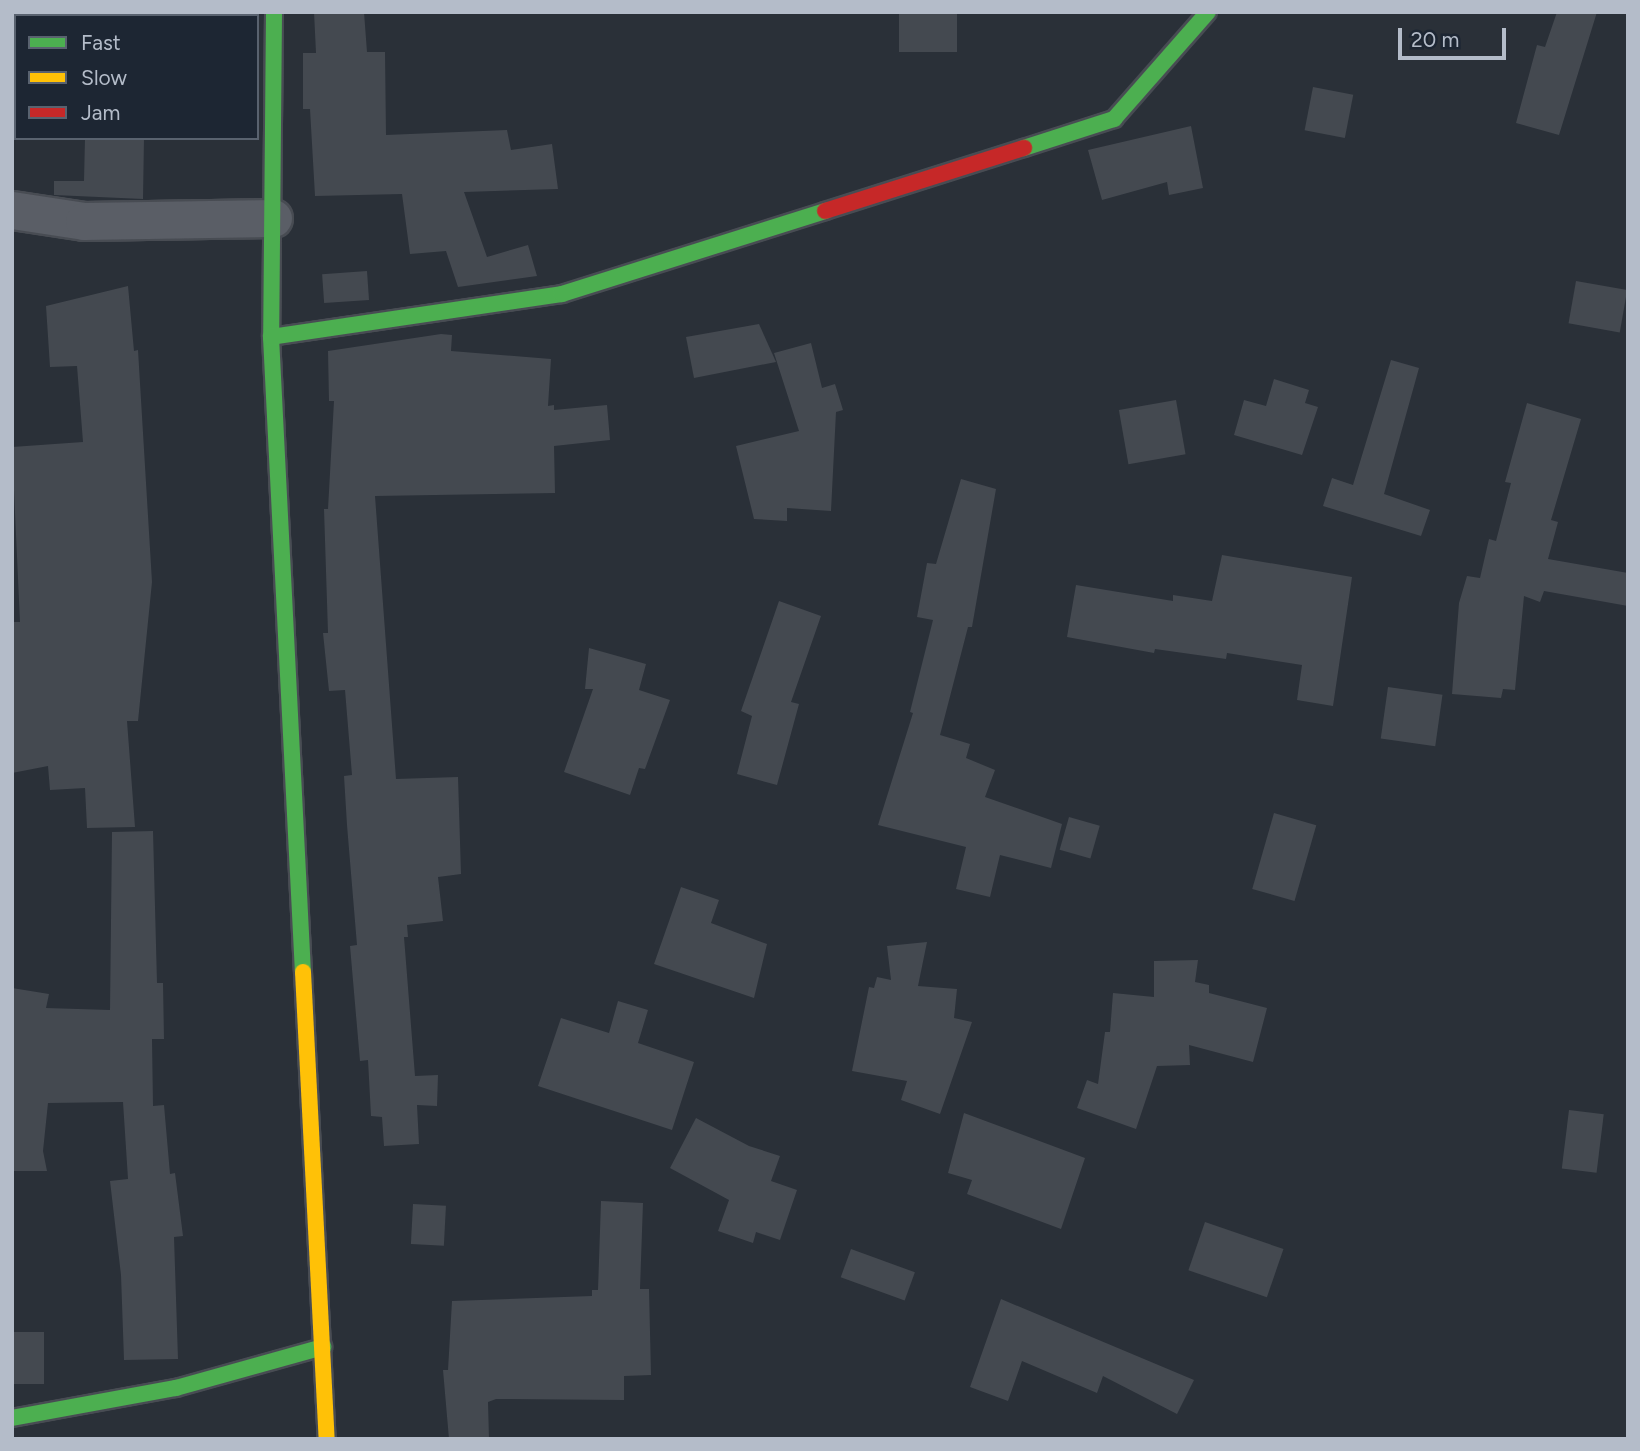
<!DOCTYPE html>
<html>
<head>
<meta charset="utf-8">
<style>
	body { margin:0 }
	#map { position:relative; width:1640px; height:1451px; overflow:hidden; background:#2a3038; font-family:Figtree,sans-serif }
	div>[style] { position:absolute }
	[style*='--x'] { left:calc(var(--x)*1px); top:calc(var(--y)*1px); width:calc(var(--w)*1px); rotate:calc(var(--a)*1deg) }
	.building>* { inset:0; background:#444950; transform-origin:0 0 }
	.roads { filter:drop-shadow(2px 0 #484c53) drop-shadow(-2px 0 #484c53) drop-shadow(0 2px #484c53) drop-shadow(0 -2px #484c53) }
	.street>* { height:37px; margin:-18.5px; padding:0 18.5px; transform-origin:18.5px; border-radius:18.5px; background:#5a5e66 }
	.fast>* { height:16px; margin:-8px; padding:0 8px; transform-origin:8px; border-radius:8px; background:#4caf50 }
	.slow>* { height:16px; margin:-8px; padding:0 8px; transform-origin:8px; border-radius:8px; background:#ffc107 }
	.jam>* { height:16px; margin:-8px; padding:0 8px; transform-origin:8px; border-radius:8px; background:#c62828 }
	span { translate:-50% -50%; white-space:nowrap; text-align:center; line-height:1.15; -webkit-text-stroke:6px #1d2633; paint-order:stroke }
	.frame { position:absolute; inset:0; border:14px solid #b4bcc9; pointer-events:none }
	.legend { position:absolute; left:14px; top:14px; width:245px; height:126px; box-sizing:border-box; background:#1d2633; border:2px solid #59626f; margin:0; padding:9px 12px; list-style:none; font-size:21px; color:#b4bcc9 }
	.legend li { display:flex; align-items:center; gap:14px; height:35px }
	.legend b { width:35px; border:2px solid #59626f }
	.scale { position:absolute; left:1398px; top:28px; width:108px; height:32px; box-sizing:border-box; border:4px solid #b4bcc9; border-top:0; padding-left:9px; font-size:21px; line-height:24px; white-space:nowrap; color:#b4bcc9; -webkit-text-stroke:5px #1d2633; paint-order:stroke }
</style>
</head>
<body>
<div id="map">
	<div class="building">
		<i style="clip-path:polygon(314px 12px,364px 12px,367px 52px,385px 52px,386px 135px,507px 130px,511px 150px,552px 144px,558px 189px,464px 192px,487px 257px,528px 245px,537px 276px,458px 287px,446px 251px,410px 254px,402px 194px,315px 196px,310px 109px,303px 109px,303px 53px,316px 53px)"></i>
		<i style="left:899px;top:12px;width:58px;height:40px"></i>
		<i style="clip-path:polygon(1557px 12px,1597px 12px,1559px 135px,1516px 123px,1537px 45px,1545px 47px)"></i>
		<i style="left:1313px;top:87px;width:41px;height:44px;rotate:11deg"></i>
		<i style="clip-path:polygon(1191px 126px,1203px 188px,1169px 195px,1167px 182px,1102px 200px,1088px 150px)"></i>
		<i style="clip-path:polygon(85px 138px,144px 138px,143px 199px,54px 195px,54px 181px,84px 181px)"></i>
		<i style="left:367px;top:271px;width:29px;height:45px;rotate:86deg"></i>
		<i style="left:1576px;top:281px;width:52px;height:43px;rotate:10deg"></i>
		<i style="clip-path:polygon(128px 286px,134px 351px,138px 350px,152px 582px,138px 721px,127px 721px,135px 827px,87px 828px,85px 788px,50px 790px,48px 766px,12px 773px,12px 622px,20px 622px,12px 447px,83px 442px,77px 366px,50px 367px,46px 306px)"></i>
		<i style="clip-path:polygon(759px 324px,776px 362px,694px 378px,686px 337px)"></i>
		<i style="clip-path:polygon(441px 334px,452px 335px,451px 351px,551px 359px,548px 406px,554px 405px,554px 410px,607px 405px,610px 440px,554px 446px,555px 493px,375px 496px,396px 779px,458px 777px,461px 874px,438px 877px,443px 921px,407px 925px,408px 937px,404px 937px,415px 1076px,438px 1075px,437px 1106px,417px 1105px,419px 1144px,384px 1146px,382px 1117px,371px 1116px,368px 1060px,360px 1061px,350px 946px,357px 945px,347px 825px,344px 776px,352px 775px,345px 690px,329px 691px,323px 633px,328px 633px,324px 509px,328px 509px,334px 401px,329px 401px,328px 351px)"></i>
		<i style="clip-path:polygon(811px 343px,822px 388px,835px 384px,843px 410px,836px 412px,831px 511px,787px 508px,787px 521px,754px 519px,736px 446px,799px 431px,774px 353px)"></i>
		<i style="clip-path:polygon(1391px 360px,1419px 368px,1384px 494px,1430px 510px,1421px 536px,1323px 506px,1332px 478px,1353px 485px)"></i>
		<i style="clip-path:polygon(1274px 379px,1309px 390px,1305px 403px,1318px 407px,1302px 455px,1234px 435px,1244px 400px,1266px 406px)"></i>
		<i style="left:1176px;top:400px;width:55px;height:58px;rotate:80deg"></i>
		<i style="clip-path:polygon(1527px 403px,1581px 419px,1551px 520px,1558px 522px,1548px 559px,1628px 573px,1628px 606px,1544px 591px,1540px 602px,1524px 596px,1515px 690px,1503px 689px,1501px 698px,1452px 694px,1459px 603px,1467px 576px,1480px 578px,1489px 539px,1496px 541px,1511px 483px,1505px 482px)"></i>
		<i style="clip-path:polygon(961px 479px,996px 489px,972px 627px,968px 627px,940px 735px,970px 744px,966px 758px,995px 770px,985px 797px,1062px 824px,1051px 868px,1000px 855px,990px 897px,956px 889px,966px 847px,878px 825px,913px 713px,910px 712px,933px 620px,917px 617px,927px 563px,936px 564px)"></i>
		<i style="clip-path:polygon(1222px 555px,1352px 577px,1333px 706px,1297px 700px,1302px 665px,1227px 653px,1226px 659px,1155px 649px,1154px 653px,1067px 637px,1076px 585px,1173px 601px,1173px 595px,1212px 601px)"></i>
		<i style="clip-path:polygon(779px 601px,821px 616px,791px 702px,799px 704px,777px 785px,737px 774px,752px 716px,741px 711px)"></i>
		<i style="clip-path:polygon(589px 648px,646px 664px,639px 690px,670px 700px,645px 769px,639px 768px,630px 795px,564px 772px,593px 689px,585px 689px)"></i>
		<i style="left:1388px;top:687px;width:55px;height:52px;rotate:8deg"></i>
		<i style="left:1274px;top:813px;width:44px;height:79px;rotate:16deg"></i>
		<i style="left:1069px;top:817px;width:32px;height:34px;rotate:16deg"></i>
		<i style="clip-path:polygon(153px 831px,157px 983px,163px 983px,164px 1039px,152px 1039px,153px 1106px,164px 1105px,170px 1174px,175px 1173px,183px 1236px,174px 1237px,178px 1359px,124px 1360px,121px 1275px,110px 1181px,128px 1179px,123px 1102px,48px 1103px,43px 1151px,47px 1171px,12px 1171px,12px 988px,49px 994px,46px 1008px,110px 1010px,112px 832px)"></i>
		<i style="clip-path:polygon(681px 887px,719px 900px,711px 923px,767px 944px,754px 998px,654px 964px)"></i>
		<i style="clip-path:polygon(927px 942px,918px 986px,957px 989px,954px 1018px,972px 1022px,940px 1114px,901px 1100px,907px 1081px,852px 1071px,869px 987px,874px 988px,877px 977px,891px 980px,887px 946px)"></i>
		<i style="clip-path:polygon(1198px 960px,1195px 982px,1209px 985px,1209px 993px,1267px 1008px,1253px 1062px,1189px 1045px,1190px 1065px,1157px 1066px,1136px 1129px,1077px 1108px,1087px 1080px,1098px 1084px,1105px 1032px,1110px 1032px,1113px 993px,1154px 997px,1154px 961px)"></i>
		<i style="clip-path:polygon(618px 1001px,648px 1010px,638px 1043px,694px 1062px,672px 1130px,538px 1086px,561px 1018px,609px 1033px)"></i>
		<i style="left:1569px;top:1110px;width:35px;height:59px;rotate:7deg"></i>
		<i style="clip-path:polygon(964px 1113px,1085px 1158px,1061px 1229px,967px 1194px,972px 1180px,948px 1173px)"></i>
		<i style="clip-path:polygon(696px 1118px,749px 1146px,780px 1156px,771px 1181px,797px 1190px,780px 1240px,756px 1232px,753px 1243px,718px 1231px,729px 1200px,670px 1168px)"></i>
		<i style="clip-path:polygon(601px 1201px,643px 1203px,640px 1289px,649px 1289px,651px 1375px,624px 1376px,624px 1400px,496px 1399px,488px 1402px,489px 1439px,449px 1439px,443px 1370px,448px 1370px,452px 1301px,592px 1296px,592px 1290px,598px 1290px)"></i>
		<i style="left:413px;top:1204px;width:33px;height:40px;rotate:3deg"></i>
		<i style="left:1205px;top:1222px;width:83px;height:51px;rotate:19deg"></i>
		<i style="left:851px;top:1249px;width:68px;height:30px;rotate:20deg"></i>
		<i style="clip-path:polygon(1001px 1299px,1194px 1380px,1177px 1414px,1103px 1376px,1097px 1393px,1022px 1361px,1008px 1401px,970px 1387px)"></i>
		<i style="left:12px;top:1332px;width:32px;height:52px"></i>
	</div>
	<div class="roads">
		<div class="street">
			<i style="--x:12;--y:210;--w:73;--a:8.7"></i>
			<i style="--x:84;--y:221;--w:189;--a:-0.9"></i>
		</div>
		<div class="fast">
			<i style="--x:274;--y:12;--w:325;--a:90.5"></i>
			<i style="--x:271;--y:337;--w:636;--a:87.12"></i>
			<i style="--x:1024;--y:148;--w:95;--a:-17.9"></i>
			<i style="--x:1114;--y:119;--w:142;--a:-48.7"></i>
			<i style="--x:271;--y:337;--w:294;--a:-8.4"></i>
			<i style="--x:562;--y:294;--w:276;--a:-17.5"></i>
			<i style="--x:12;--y:1418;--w:167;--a:-10.4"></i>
			<i style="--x:176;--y:1388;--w:153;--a:-15.6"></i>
		</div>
		<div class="slow">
			<i style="--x:303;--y:972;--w:468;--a:87.1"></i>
		</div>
		<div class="jam">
			<i style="--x:825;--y:211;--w:209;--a:-17.6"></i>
		</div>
	</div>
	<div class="frame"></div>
	<ul class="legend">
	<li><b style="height:9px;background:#4caf50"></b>Fast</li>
	<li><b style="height:9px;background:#ffc107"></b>Slow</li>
	<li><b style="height:9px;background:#c62828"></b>Jam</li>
	</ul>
	<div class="scale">20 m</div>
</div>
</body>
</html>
